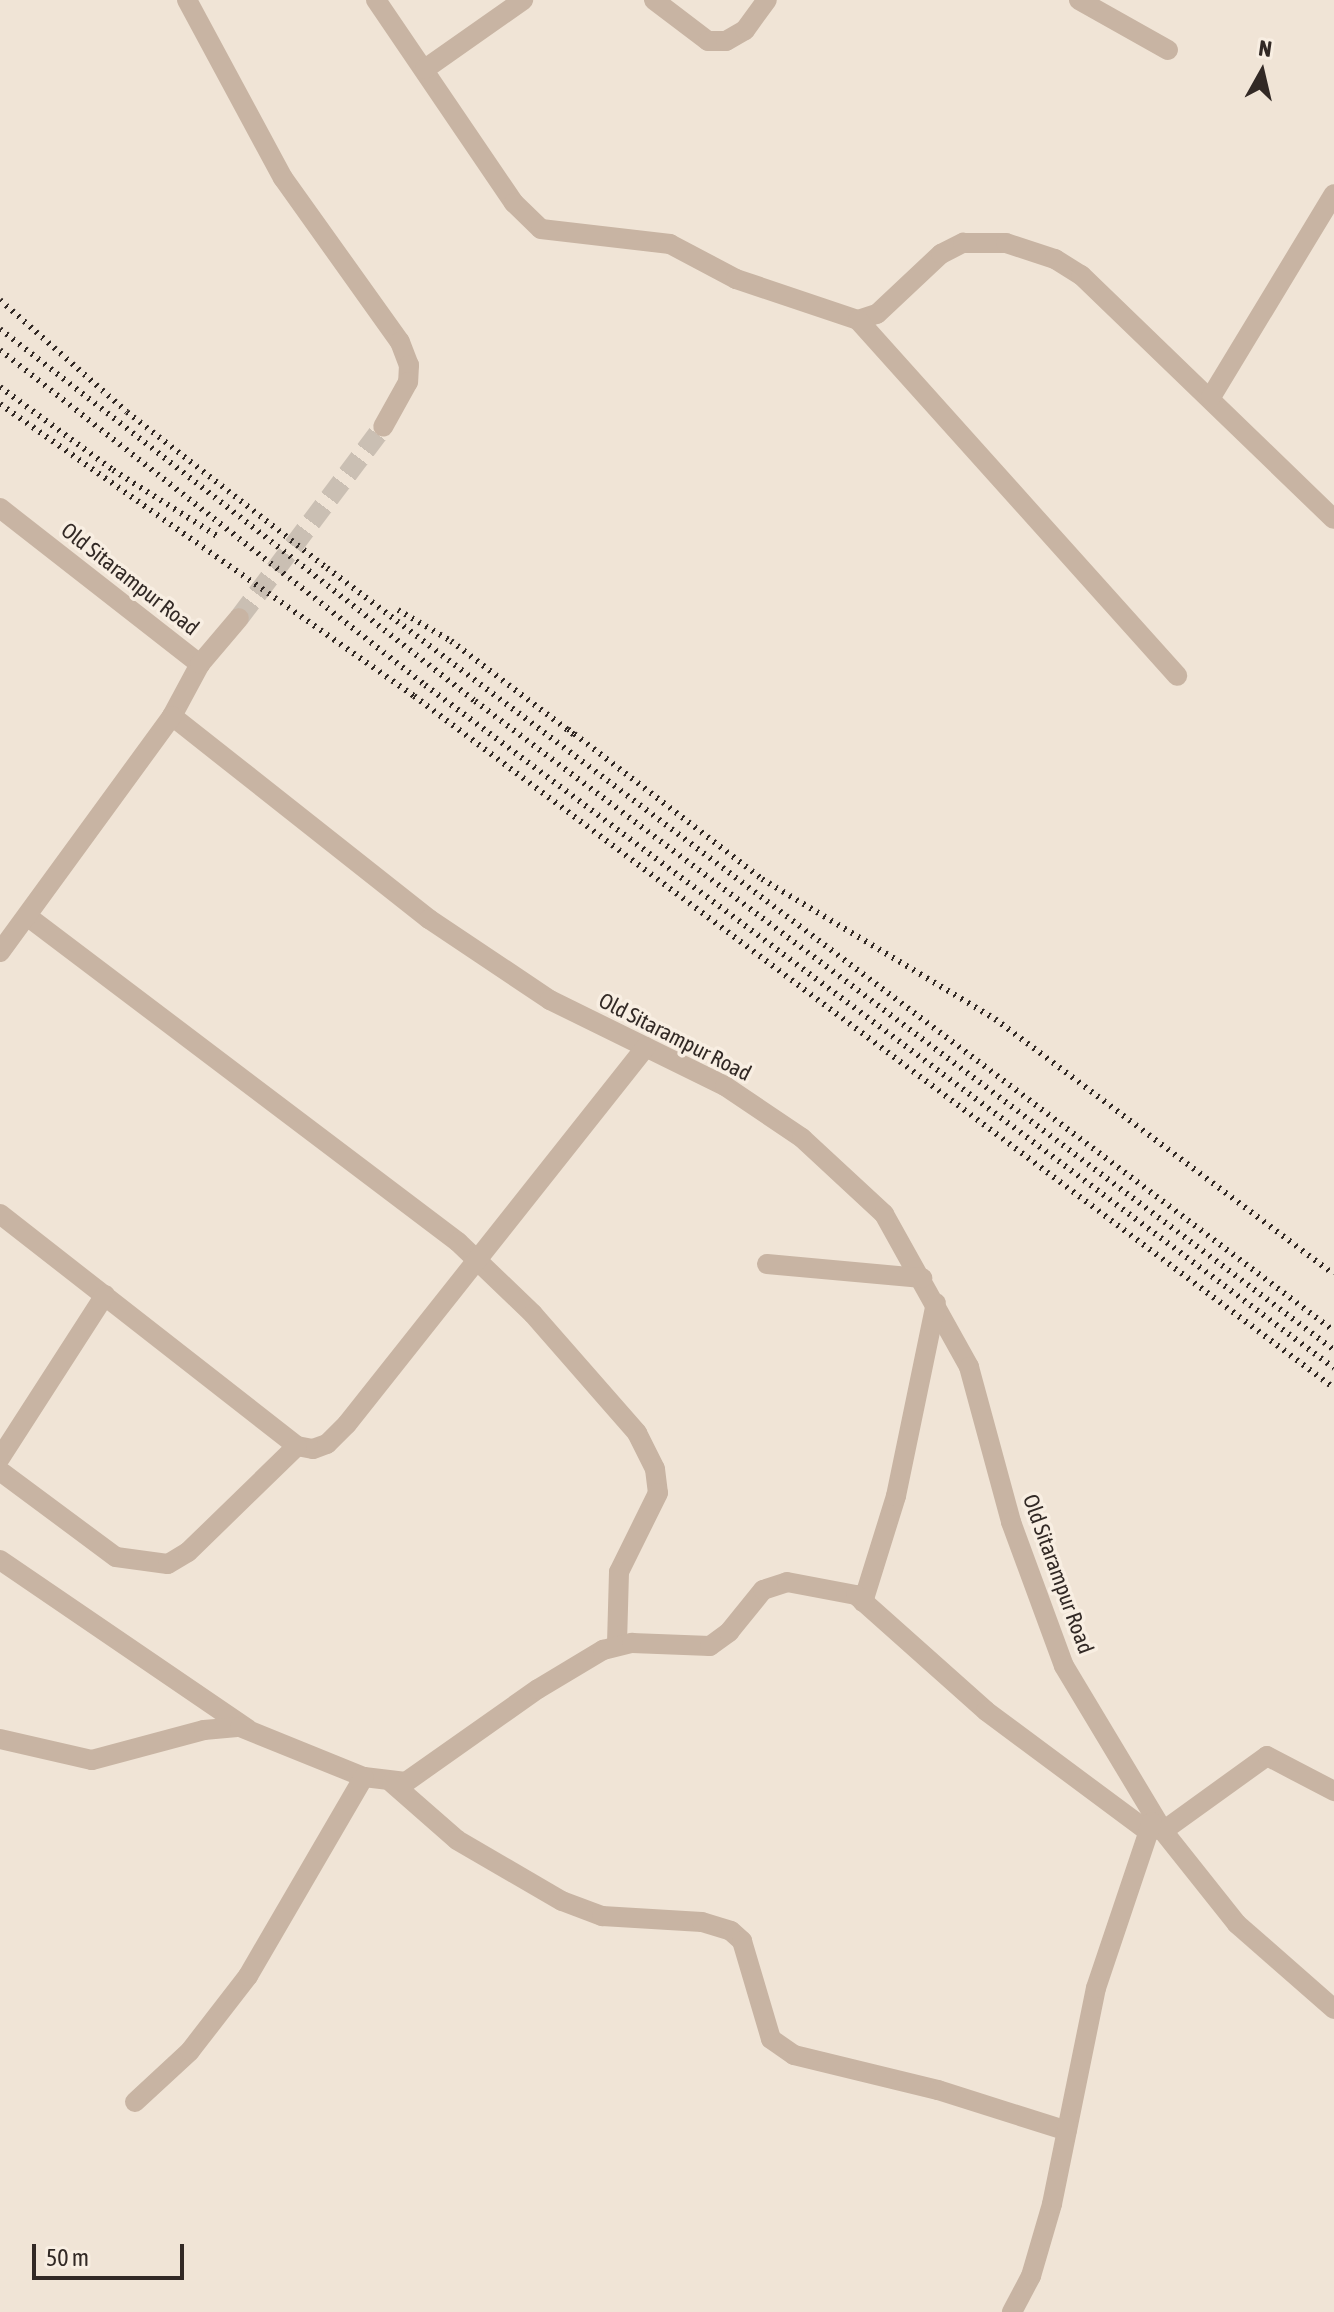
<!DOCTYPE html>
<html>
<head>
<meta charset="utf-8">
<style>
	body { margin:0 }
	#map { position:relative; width:1334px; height:2312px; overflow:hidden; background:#f0e4d6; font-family:"Asap Condensed",sans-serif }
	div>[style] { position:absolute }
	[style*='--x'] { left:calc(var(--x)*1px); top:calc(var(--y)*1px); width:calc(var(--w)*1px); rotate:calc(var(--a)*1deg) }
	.minor-tunnel>* { height:20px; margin-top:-10px; transform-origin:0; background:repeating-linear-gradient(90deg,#cabfb3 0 20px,transparent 0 30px) }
	.minor>* { height:20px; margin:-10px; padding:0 10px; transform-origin:10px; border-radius:10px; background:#c8b4a3 }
	.rail>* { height:6px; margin-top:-3px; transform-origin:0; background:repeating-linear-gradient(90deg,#322925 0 2px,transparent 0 8px) }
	span { translate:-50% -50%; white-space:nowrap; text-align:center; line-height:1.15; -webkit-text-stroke:7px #f8eee2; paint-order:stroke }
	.street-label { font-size:22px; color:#322925 }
	.north { position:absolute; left:1222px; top:32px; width:80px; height:80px; -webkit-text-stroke:6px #f8eee2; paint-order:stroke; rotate:8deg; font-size:22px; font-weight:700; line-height:32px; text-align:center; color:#322925 }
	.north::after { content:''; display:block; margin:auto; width:28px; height:36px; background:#322925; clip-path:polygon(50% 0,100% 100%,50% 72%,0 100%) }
	.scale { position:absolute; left:32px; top:2244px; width:152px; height:36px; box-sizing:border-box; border:4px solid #322925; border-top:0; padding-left:10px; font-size:24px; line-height:28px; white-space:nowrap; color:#322925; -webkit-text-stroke:6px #f8eee2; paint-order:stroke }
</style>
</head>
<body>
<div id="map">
	<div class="minor-tunnel">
		<i style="--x:239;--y:618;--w:239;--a:-53"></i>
	</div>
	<div class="minor">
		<i style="--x:187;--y:0;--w:202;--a:61.7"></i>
		<i style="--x:283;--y:178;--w:201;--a:54.5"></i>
		<i style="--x:400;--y:342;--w:25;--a:69"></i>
		<i style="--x:409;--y:365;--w:17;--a:93"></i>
		<i style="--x:408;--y:382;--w:51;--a:119.1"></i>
		<i style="--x:376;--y:0;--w:245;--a:55.8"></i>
		<i style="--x:514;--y:203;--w:37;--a:44"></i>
		<i style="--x:541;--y:229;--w:130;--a:6.6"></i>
		<i style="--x:670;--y:244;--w:75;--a:27.9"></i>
		<i style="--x:736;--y:279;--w:129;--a:18.6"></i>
		<i style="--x:858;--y:320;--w:20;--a:-18"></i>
		<i style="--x:877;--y:314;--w:88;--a:-43.2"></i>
		<i style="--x:941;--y:254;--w:25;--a:-27"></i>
		<i style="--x:963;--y:243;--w:43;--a:0"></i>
		<i style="--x:1006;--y:243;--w:52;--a:18.1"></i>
		<i style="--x:1055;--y:259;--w:31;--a:32"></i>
		<i style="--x:1081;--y:275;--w:351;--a:44"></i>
		<i style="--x:654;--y:0;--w:68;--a:37.2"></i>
		<i style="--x:708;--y:41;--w:18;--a:0"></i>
		<i style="--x:726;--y:41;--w:22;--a:-30"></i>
		<i style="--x:745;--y:30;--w:37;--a:-54"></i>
		<i style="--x:1079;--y:0;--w:102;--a:29.3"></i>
		<i style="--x:425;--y:69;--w:120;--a:-35.1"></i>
		<i style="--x:858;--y:320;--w:478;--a:48.1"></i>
		<i style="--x:1211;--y:397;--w:237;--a:-58.8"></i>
		<i style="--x:0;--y:508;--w:254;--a:38"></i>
		<i style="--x:200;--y:664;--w:59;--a:118.3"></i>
		<i style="--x:172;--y:716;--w:328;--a:38.3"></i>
		<i style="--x:429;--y:919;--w:146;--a:33.8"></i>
		<i style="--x:550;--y:1000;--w:195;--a:26.2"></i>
		<i style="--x:725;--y:1086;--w:93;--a:34"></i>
		<i style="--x:802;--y:1138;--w:112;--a:42.8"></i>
		<i style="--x:884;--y:1214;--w:175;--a:60.9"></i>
		<i style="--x:969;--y:1367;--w:161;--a:74.8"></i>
		<i style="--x:1011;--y:1522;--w:153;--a:69.8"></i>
		<i style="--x:1064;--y:1666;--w:192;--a:59"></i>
		<i style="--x:1163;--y:1831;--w:119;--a:51.5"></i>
		<i style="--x:1237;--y:1924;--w:129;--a:41.2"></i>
		<i style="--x:200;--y:664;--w:60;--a:-49.7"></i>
		<i style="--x:27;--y:916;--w:540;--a:37.1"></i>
		<i style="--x:458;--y:1242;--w:104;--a:43.8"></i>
		<i style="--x:533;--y:1314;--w:158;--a:48.8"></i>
		<i style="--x:637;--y:1433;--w:40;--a:63.4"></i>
		<i style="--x:655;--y:1469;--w:24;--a:83"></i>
		<i style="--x:658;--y:1493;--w:88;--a:116.3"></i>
		<i style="--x:619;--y:1572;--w:73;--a:91.6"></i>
		<i style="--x:0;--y:952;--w:292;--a:-53.9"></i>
		<i style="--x:0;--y:1214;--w:377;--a:38"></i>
		<i style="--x:297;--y:1446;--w:16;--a:11"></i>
		<i style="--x:313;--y:1449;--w:15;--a:-20"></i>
		<i style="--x:327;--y:1444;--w:28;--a:-45"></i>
		<i style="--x:347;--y:1424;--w:481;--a:-51.6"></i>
		<i style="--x:767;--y:1264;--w:156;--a:5.2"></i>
		<i style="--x:0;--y:1458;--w:194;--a:-57.2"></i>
		<i style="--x:0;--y:1471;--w:144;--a:36.6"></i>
		<i style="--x:116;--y:1557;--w:52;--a:7.7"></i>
		<i style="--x:168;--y:1564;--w:23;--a:-31"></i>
		<i style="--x:188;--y:1552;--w:152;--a:-44.2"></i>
		<i style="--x:0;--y:1560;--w:300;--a:34.3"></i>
		<i style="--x:863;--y:1602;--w:111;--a:-72.7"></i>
		<i style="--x:896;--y:1496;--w:197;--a:-78.3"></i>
		<i style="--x:0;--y:1739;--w:94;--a:12.9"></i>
		<i style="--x:92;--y:1760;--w:116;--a:-15"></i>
		<i style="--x:204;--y:1730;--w:36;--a:-5"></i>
		<i style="--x:240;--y:1727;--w:134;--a:22"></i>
		<i style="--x:364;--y:1777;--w:42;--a:6.8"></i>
		<i style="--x:406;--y:1782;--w:161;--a:-35.2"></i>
		<i style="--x:538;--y:1689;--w:76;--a:-31"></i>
		<i style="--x:603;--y:1650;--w:30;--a:-14"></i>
		<i style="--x:632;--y:1643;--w:78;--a:2.2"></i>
		<i style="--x:710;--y:1646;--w:24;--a:-36"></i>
		<i style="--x:729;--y:1632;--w:54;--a:-51"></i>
		<i style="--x:763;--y:1590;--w:25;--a:-18"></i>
		<i style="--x:787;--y:1582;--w:70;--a:10.7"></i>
		<i style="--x:856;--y:1595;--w:174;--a:41.7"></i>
		<i style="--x:986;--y:1711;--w:204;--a:36.6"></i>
		<i style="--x:392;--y:1783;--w:86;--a:41.2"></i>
		<i style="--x:457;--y:1840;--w:121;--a:30.2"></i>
		<i style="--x:562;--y:1901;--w:43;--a:20.6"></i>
		<i style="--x:602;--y:1916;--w:100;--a:3.4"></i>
		<i style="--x:702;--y:1922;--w:30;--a:17"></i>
		<i style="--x:731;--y:1931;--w:15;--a:42"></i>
		<i style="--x:742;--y:1941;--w:102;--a:73.5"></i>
		<i style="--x:771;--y:2039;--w:28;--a:35"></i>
		<i style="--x:794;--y:2055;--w:148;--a:13.7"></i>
		<i style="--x:938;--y:2090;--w:135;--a:17.6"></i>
		<i style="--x:1163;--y:1831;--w:128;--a:-35.8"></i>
		<i style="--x:1267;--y:1756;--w:76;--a:27.6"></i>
		<i style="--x:135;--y:2102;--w:75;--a:-42.8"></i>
		<i style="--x:190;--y:2051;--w:95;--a:-52.3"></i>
		<i style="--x:248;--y:1976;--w:230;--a:-59.8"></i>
		<i style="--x:1012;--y:2312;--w:41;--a:-62.2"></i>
		<i style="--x:1031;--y:2276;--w:75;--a:-73.7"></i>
		<i style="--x:1052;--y:2204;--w:220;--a:-78.5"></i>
		<i style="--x:1096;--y:1988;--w:175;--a:-71.4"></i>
	</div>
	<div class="rail">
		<i style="--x:0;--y:300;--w:169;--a:41.4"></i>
		<i style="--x:127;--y:412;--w:254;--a:38"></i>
		<i style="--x:327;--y:568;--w:1263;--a:37.15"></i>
		<i style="--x:0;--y:329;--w:603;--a:38.07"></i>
		<i style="--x:475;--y:701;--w:1077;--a:37.07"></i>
		<i style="--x:0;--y:350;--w:541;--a:38.25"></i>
		<i style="--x:425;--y:685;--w:1137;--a:36.92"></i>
		<i style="--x:0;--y:387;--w:140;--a:36.3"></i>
		<i style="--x:113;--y:470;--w:123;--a:32.4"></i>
		<i style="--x:0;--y:404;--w:507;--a:35.2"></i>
		<i style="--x:414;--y:696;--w:1151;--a:36.95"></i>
		<i style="--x:398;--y:610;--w:61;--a:30.3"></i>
		<i style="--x:451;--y:641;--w:158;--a:37.3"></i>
		<i style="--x:568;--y:729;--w:245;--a:37.7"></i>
		<i style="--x:762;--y:879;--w:272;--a:31"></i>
		<i style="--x:995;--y:1019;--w:424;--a:37"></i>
	</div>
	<div class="street-label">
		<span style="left:130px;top:579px;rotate:38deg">Old Sitarampur Road</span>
		<span style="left:675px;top:1037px;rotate:27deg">Old Sitarampur Road</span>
		<span style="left:1058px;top:1574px;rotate:70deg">Old Sitarampur Road</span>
	</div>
	<div class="north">N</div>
	<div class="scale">50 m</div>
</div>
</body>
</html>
